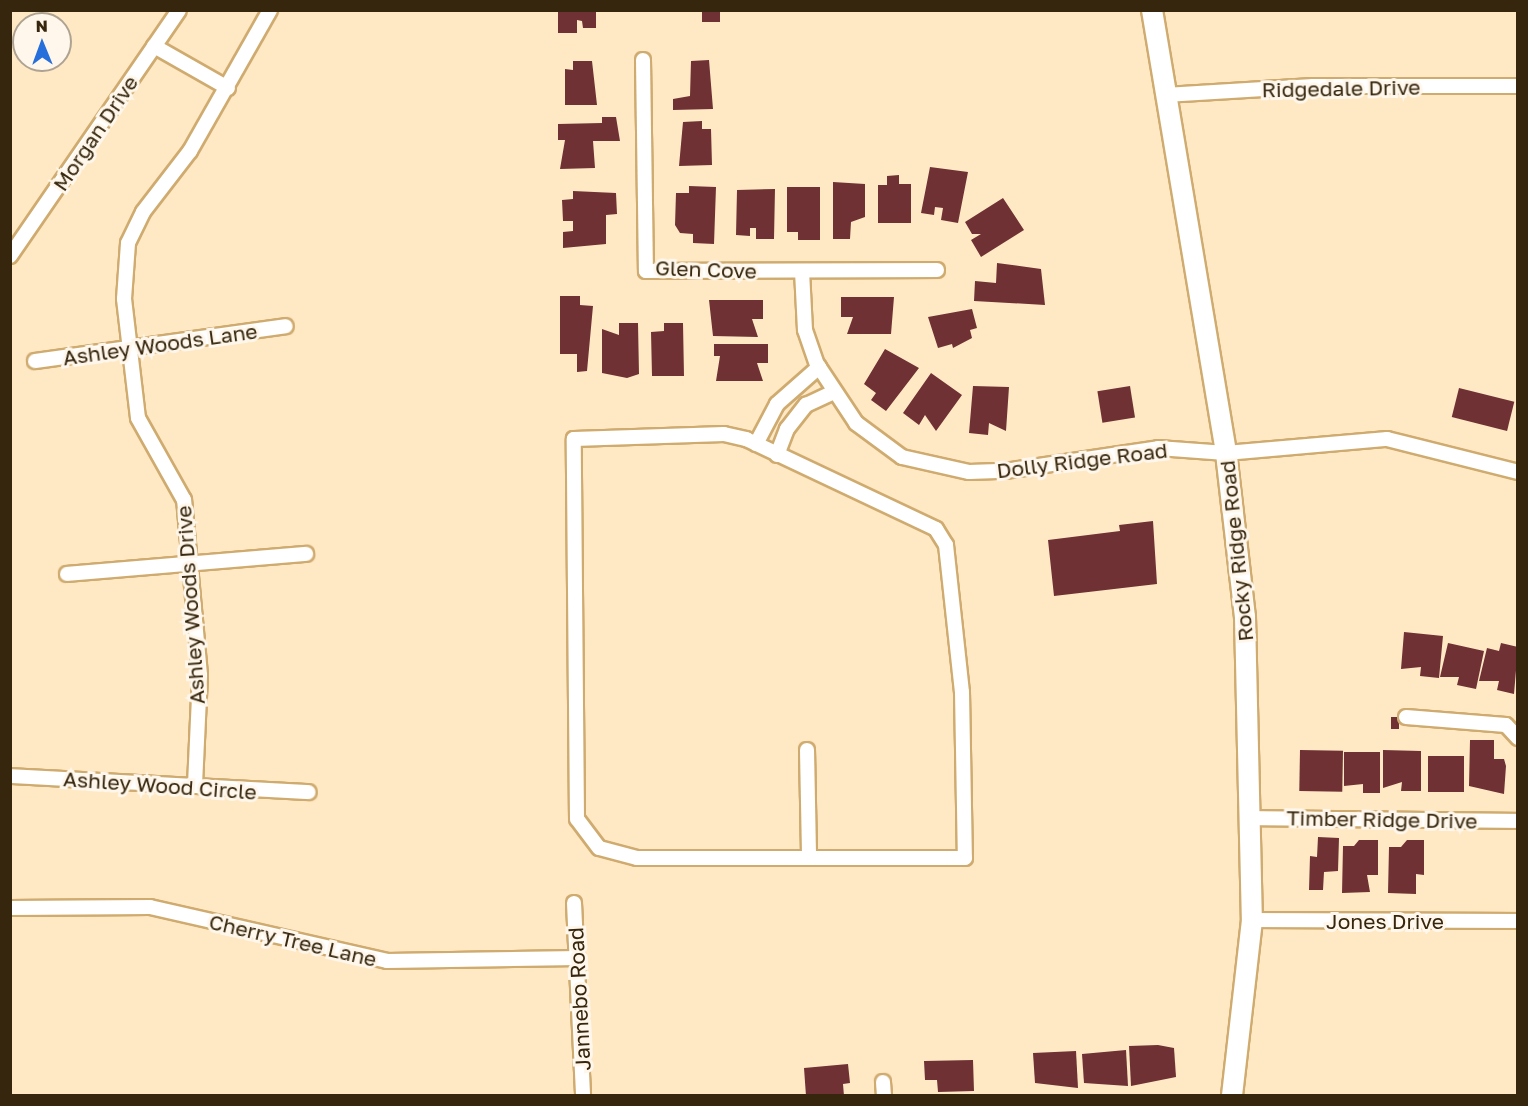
<!DOCTYPE html>
<html>
<head>
<meta charset="utf-8">
<style>
	body { margin:0 }
	#map { position:relative; width:1528px; height:1106px; overflow:hidden; background:#ffe8c4; font-family:"Golos Text",sans-serif }
	div>[style] { position:absolute }
	[style*='--x'] { left:calc(var(--x)*1px); top:calc(var(--y)*1px); width:calc(var(--w)*1px); rotate:calc(var(--a)*1deg) }
	.building>* { inset:0; background:#6f3134; transform-origin:0 0 }
	.roads { filter:drop-shadow(2px 0 #cfab6f) drop-shadow(-2px 0 #cfab6f) drop-shadow(0 2px #cfab6f) drop-shadow(0 -2px #cfab6f) }
	.street>* { height:14px; margin:-7px; padding:0 7px; transform-origin:7px; border-radius:7px; background:#fff }
	.secondary>* { height:20px; margin:-10px; padding:0 10px; transform-origin:10px; border-radius:10px; background:#fff }
	span { translate:-50% -50%; white-space:nowrap; text-align:center; line-height:1.15; -webkit-text-stroke:6px #fff7eb; paint-order:stroke }
	.street-label { font-size:21px; color:#35260d }
	.frame { position:absolute; inset:0; border:12px solid #35260d; pointer-events:none }
	.north { position:absolute; left:12px; top:12px; width:60px; height:60px; box-sizing:border-box; background:#fff7eb; border:2px solid #aea392; border-radius:50%; rotate:359deg; font-size:16px; font-weight:700; line-height:24px; text-align:center; color:#35260d }
	.north::after { content:''; display:block; margin:auto; width:21px; height:27px; background:#276fdb; clip-path:polygon(50% 0,100% 100%,50% 72%,0 100%) }
</style>
</head>
<body>
<div id="map">
	<div class="building">
		<i style="clip-path:polygon(558px 10px,596px 10px,596px 28px,583px 28px,582px 21px,577px 20px,577px 33px,558px 33px)"></i>
		<i style="left:702px;top:10px;width:18px;height:12px"></i>
		<i style="clip-path:polygon(709px 60px,713px 109px,673px 110px,673px 99px,690px 96px,691px 61px)"></i>
		<i style="clip-path:polygon(573px 61px,592px 61px,597px 105px,565px 105px,565px 69px,573px 70px)"></i>
		<i style="clip-path:polygon(602px 117px,616px 117px,620px 141px,593px 141px,595px 168px,560px 169px,565px 140px,558px 140px,558px 124px,602px 123px)"></i>
		<i style="clip-path:polygon(702px 121px,702px 129px,711px 129px,712px 165px,679px 166px,683px 122px)"></i>
		<i style="clip-path:polygon(930px 167px,968px 172px,958px 223px,941px 220px,943px 208px,935px 207px,934px 215px,921px 213px)"></i>
		<i style="clip-path:polygon(899px 175px,899px 184px,911px 184px,911px 223px,878px 223px,878px 185px,887px 185px,887px 176px)"></i>
		<i style="clip-path:polygon(833px 182px,865px 184px,865px 217px,851px 222px,850px 239px,833px 239px)"></i>
		<i style="clip-path:polygon(689px 186px,716px 187px,714px 244px,693px 243px,693px 234px,680px 233px,675px 225px,676px 193px,689px 193px)"></i>
		<i style="clip-path:polygon(787px 187px,820px 187px,820px 240px,798px 240px,798px 232px,787px 232px)"></i>
		<i style="clip-path:polygon(775px 189px,774px 239px,756px 239px,756px 228px,750px 228px,750px 236px,736px 235px,737px 190px)"></i>
		<i style="clip-path:polygon(573px 191px,616px 193px,617px 214px,606px 215px,606px 244px,563px 248px,563px 232px,573px 231px,573px 221px,563px 221px,562px 200px,573px 199px)"></i>
		<i style="clip-path:polygon(1003px 198px,1024px 230px,981px 257px,971px 240px,981px 234px,972px 234px,965px 222px)"></i>
		<i style="clip-path:polygon(997px 263px,1041px 269px,1045px 305px,974px 301px,975px 281px,996px 283px)"></i>
		<i style="clip-path:polygon(560px 296px,580px 296px,580px 305px,593px 306px,587px 371px,577px 372px,577px 354px,560px 354px)"></i>
		<i style="clip-path:polygon(841px 297px,894px 297px,891px 334px,847px 334px,853px 317px,841px 317px)"></i>
		<i style="clip-path:polygon(709px 300px,763px 300px,763px 319px,752px 319px,758px 337px,713px 336px)"></i>
		<i style="clip-path:polygon(972px 309px,977px 328px,970px 330px,972px 338px,953px 348px,952px 344px,938px 348px,928px 317px)"></i>
		<i style="clip-path:polygon(619px 323px,638px 323px,639px 374px,627px 378px,602px 373px,602px 329px,619px 335px)"></i>
		<i style="clip-path:polygon(664px 323px,683px 323px,684px 376px,652px 376px,651px 332px,664px 331px)"></i>
		<i style="clip-path:polygon(714px 344px,768px 344px,768px 363px,757px 363px,763px 381px,716px 381px,720px 356px,714px 356px)"></i>
		<i style="clip-path:polygon(885px 349px,919px 368px,886px 411px,871px 400px,876px 393px,864px 384px)"></i>
		<i style="clip-path:polygon(931px 373px,962px 395px,936px 431px,925px 415px,919px 425px,903px 413px)"></i>
		<i style="clip-path:polygon(973px 386px,1009px 387px,1006px 431px,989px 423px,988px 435px,969px 433px)"></i>
		<i style="left:1130px;top:386px;width:32px;height:33px;rotate:81deg"></i>
		<i style="left:1459px;top:388px;width:57px;height:30px;rotate:14deg"></i>
		<i style="clip-path:polygon(1153px 521px,1157px 584px,1054px 596px,1048px 540px,1120px 531px,1119px 525px)"></i>
		<i style="clip-path:polygon(1404px 632px,1443px 636px,1439px 678px,1420px 676px,1421px 667px,1401px 669px)"></i>
		<i style="clip-path:polygon(1448px 643px,1484px 651px,1476px 689px,1457px 685px,1459px 677px,1440px 677px)"></i>
		<i style="clip-path:polygon(1501px 643px,1518px 647px,1514px 694px,1497px 690px,1499px 681px,1479px 681px,1487px 648px,1499px 651px)"></i>
		<i style="left:1391px;top:717px;width:8px;height:12px"></i>
		<i style="clip-path:polygon(1470px 740px,1494px 740px,1494px 759px,1504px 759px,1506px 766px,1504px 794px,1469px 786px)"></i>
		<i style="left:1300px;top:750px;width:43px;height:41px;rotate:1deg"></i>
		<i style="clip-path:polygon(1383px 750px,1421px 751px,1421px 791px,1401px 791px,1402px 782px,1383px 788px)"></i>
		<i style="clip-path:polygon(1344px 752px,1380px 752px,1380px 793px,1363px 793px,1363px 784px,1344px 786px)"></i>
		<i style="left:1428px;top:756px;width:36px;height:36px"></i>
		<i style="clip-path:polygon(1318px 837px,1339px 838px,1338px 871px,1324px 872px,1323px 890px,1309px 890px,1310px 856px,1317px 857px)"></i>
		<i style="clip-path:polygon(1359px 840px,1378px 840px,1378px 875px,1367px 875px,1370px 892px,1342px 893px,1343px 846px,1354px 846px)"></i>
		<i style="clip-path:polygon(1407px 840px,1424px 840px,1424px 875px,1416px 874px,1416px 894px,1388px 893px,1389px 847px,1401px 847px)"></i>
		<i style="clip-path:polygon(1158px 1045px,1174px 1048px,1176px 1077px,1131px 1086px,1129px 1046px)"></i>
		<i style="clip-path:polygon(1126px 1050px,1128px 1086px,1084px 1083px,1082px 1054px)"></i>
		<i style="clip-path:polygon(1076px 1051px,1078px 1088px,1035px 1083px,1033px 1053px)"></i>
		<i style="clip-path:polygon(973px 1060px,974px 1091px,938px 1092px,937px 1080px,925px 1080px,924px 1061px)"></i>
		<i style="clip-path:polygon(848px 1064px,850px 1083px,843px 1084px,844px 1096px,806px 1096px,804px 1068px)"></i>
	</div>
	<div class="roads">
		<div class="street">
			<i style="--x:154;--y:46;--w:85;--a:29.6"></i>
			<i style="--x:643;--y:60;--w:211;--a:89.2"></i>
			<i style="--x:646;--y:271;--w:291;--a:-0.2"></i>
			<i style="--x:1165;--y:95;--w:148;--a:-3.5"></i>
			<i style="--x:1313;--y:86;--w:205;--a:0"></i>
			<i style="--x:10;--y:256;--w:298;--a:-55.5"></i>
			<i style="--x:802;--y:271;--w:59;--a:87.1"></i>
			<i style="--x:805;--y:330;--w:36;--a:71"></i>
			<i style="--x:817;--y:364;--w:71;--a:56.5"></i>
			<i style="--x:856;--y:423;--w:57;--a:36.5"></i>
			<i style="--x:902;--y:457;--w:69;--a:12.6"></i>
			<i style="--x:969;--y:472;--w:36;--a:-2"></i>
			<i style="--x:1005;--y:471;--w:155;--a:-8.5"></i>
			<i style="--x:1158;--y:448;--w:68;--a:4.2"></i>
			<i style="--x:1226;--y:453;--w:162;--a:-5"></i>
			<i style="--x:1387;--y:439;--w:135;--a:14.1"></i>
			<i style="--x:35;--y:361;--w:253;--a:-7.9"></i>
			<i style="--x:724;--y:434;--w:23;--a:13"></i>
			<i style="--x:746;--y:439;--w:210;--a:25.3"></i>
			<i style="--x:936;--y:529;--w:19;--a:58"></i>
			<i style="--x:946;--y:545;--w:148;--a:83.8"></i>
			<i style="--x:962;--y:692;--w:166;--a:89"></i>
			<i style="--x:965;--y:858;--w:328;--a:180"></i>
			<i style="--x:637;--y:858;--w:39;--a:-165"></i>
			<i style="--x:599;--y:848;--w:36;--a:-127"></i>
			<i style="--x:577;--y:819;--w:380;--a:-90.5"></i>
			<i style="--x:574;--y:439;--w:150;--a:-1.9"></i>
			<i style="--x:756;--y:444;--w:45;--a:-62.3"></i>
			<i style="--x:777;--y:404;--w:56;--a:-41.4"></i>
			<i style="--x:777;--y:455;--w:28;--a:-69"></i>
			<i style="--x:787;--y:429;--w:31;--a:-52"></i>
			<i style="--x:806;--y:405;--w:31;--a:-25"></i>
			<i style="--x:67;--y:574;--w:240;--a:-4.8"></i>
			<i style="--x:1406;--y:717;--w:100;--a:4.6"></i>
			<i style="--x:1506;--y:725;--w:18;--a:47"></i>
			<i style="--x:807;--y:750;--w:108;--a:88.9"></i>
			<i style="--x:10;--y:776;--w:299;--a:3.1"></i>
			<i style="--x:195;--y:785;--w:110;--a:-87.4"></i>
			<i style="--x:200;--y:675;--w:176;--a:-95.2"></i>
			<i style="--x:184;--y:500;--w:94;--a:-119.3"></i>
			<i style="--x:138;--y:418;--w:120;--a:-96.7"></i>
			<i style="--x:124;--y:299;--w:56;--a:-85.9"></i>
			<i style="--x:128;--y:243;--w:34;--a:-64"></i>
			<i style="--x:143;--y:212;--w:77;--a:-52.4"></i>
			<i style="--x:190;--y:151;--w:162;--a:-60.4"></i>
			<i style="--x:1247;--y:818;--w:271;--a:0.6"></i>
			<i style="--x:574;--y:903;--w:193;--a:87.3"></i>
			<i style="--x:10;--y:908;--w:140;--a:-0.4"></i>
			<i style="--x:150;--y:907;--w:243;--a:12.8"></i>
			<i style="--x:387;--y:961;--w:191;--a:-0.9"></i>
			<i style="--x:1252;--y:920;--w:266;--a:0.2"></i>
			<i style="--x:883;--y:1082;--w:14;--a:86"></i>
		</div>
		<div class="secondary">
			<i style="--x:1152;--y:10;--w:449;--a:80.5"></i>
			<i style="--x:1226;--y:453;--w:165;--a:83.4"></i>
			<i style="--x:1245;--y:617;--w:303;--a:88.7"></i>
			<i style="--x:1252;--y:920;--w:177;--a:96.5"></i>
		</div>
	</div>
	<div class="street-label">
		<span style="left:1341px;top:88px;rotate:-1deg">Ridgedale Drive</span>
		<span style="left:95px;top:133px;rotate:-56deg">Morgan Drive</span>
		<span style="left:706px;top:269px;rotate:2deg">Glen Cove</span>
		<span style="left:160px;top:344px;rotate:-8deg">Ashley Woods Lane</span>
		<span style="left:1082px;top:460px;rotate:-7deg">Dolly Ridge Road</span>
		<span style="left:1236px;top:551px;rotate:-96deg">Rocky Ridge Road</span>
		<span style="left:190px;top:605px;rotate:-94deg">Ashley Woods Drive</span>
		<span style="left:160px;top:785px;rotate:4deg">Ashley Wood Circle</span>
		<span style="left:1382px;top:819px;rotate:1deg">Timber Ridge Drive</span>
		<span style="left:1385px;top:921px">Jones Drive</span>
		<span style="left:293px;top:940px;rotate:13deg">Cherry Tree Lane</span>
		<span style="left:579px;top:999px;rotate:-93deg">Jannebo Road</span>
	</div>
	<div class="frame"></div>
	<div class="north">N</div>
</div>
</body>
</html>
